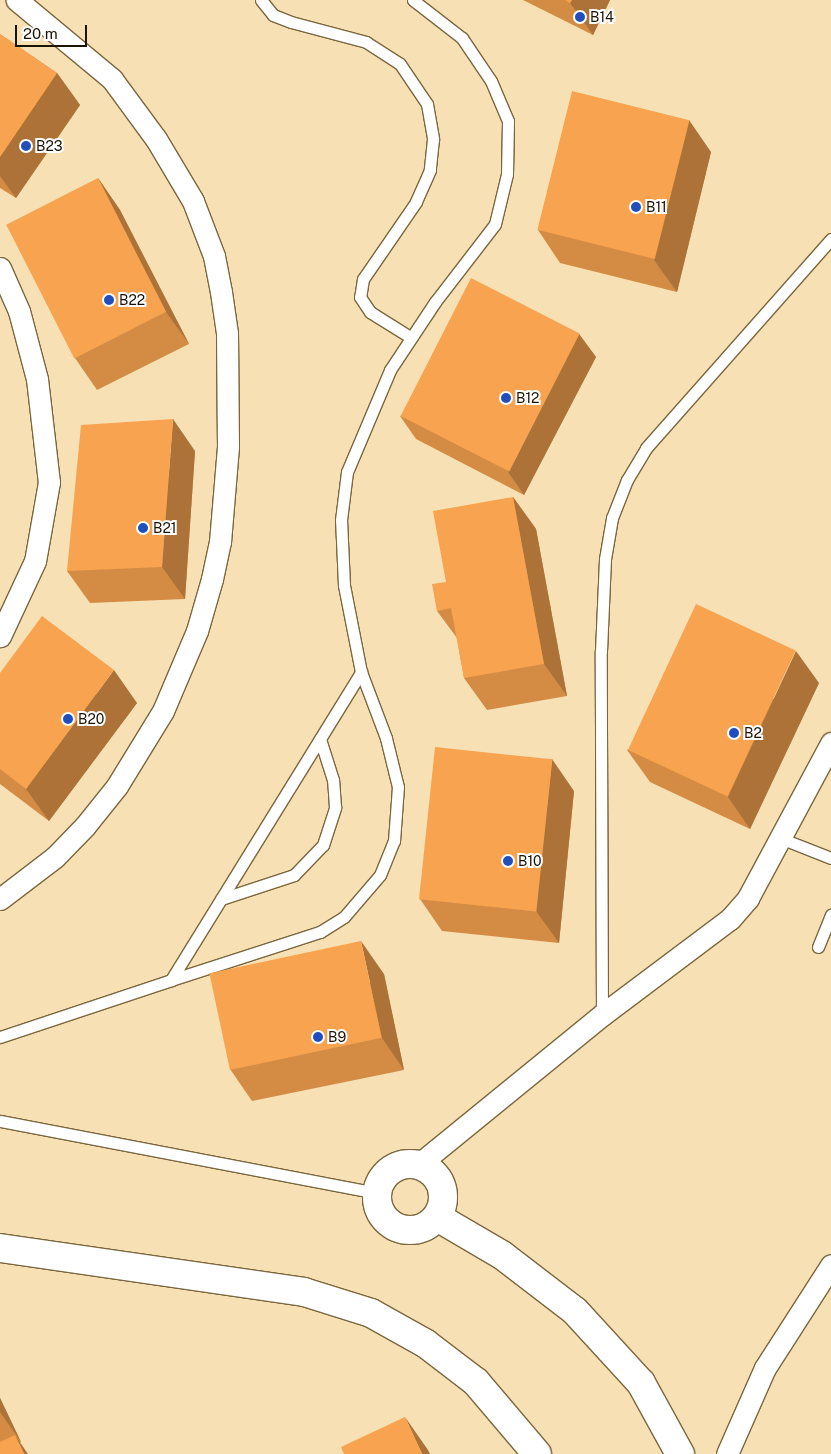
<!DOCTYPE html>
<html>
<head>
<meta charset="utf-8">
<style>
	body { margin:0 }
	#map { position:relative; width:831px; height:1454px; overflow:hidden; background:#f7e0b4; font-family:"Public Sans",sans-serif }
	div>[style] { position:absolute }
	[style*='--x'] { left:calc(var(--x)*1px); top:calc(var(--y)*1px); width:calc(var(--w)*1px); rotate:calc(var(--a)*1deg) }
	.roads { filter:drop-shadow(1px 0 #7b673e) drop-shadow(-1px 0 #7b673e) drop-shadow(0 1px #7b673e) drop-shadow(0 -1px #7b673e) }
	.lane>* { height:11px; margin:-5.5px; padding:0 5.5px; transform-origin:5.5px; border-radius:5.5px; background:#fff }
	.street>* { height:21px; margin:-10.5px; padding:0 10.5px; transform-origin:10.5px; border-radius:10.5px; background:#fff }
	.secondary>* { height:28px; margin:-14px; padding:0 14px; transform-origin:14px; border-radius:14px; background:#fff }
	.secondary>.ring { margin:-14px; padding:0; box-sizing:content-box; background:none; border:28px solid #fff; border-radius:50% }
	.wall>* { inset:0; background:#d48c44 }
	.shaded-wall>* { inset:0; background:#ad7237 }
	.building>* { inset:0; background:#f7a34f; transform-origin:0 0 }
	.dots>* { width:14px; height:14px; translate:-50% -50%; box-sizing:border-box; border:2px solid #fff; border-radius:50% }
	span { translate:-50% -50%; white-space:nowrap; text-align:center; line-height:1.15; -webkit-text-stroke:4px #fff; paint-order:stroke }
	.poi-label { font-size:14px; color:#1b1304 }
	.left { translate:0 -50%; text-align:left }
	.scale { position:absolute; left:15px; top:25px; width:72px; height:22px; box-sizing:border-box; border:2px solid #1b1304; border-top:0; padding-left:6px; font-size:15px; line-height:18px; white-space:nowrap; color:#1b1304; -webkit-text-stroke:4px #fff; paint-order:stroke }
</style>
</head>
<body>
<div id="map">
	<div class="roads">
		<div class="lane">
			<i style="--x:261;--y:0;--w:19;--a:51"></i>
			<i style="--x:273;--y:15;--w:19;--a:21"></i>
			<i style="--x:291;--y:22;--w:78;--a:14.9"></i>
			<i style="--x:366;--y:42;--w:40;--a:32.9"></i>
			<i style="--x:400;--y:64;--w:48;--a:56"></i>
			<i style="--x:427;--y:104;--w:36;--a:80"></i>
			<i style="--x:433;--y:139;--w:31;--a:96"></i>
			<i style="--x:430;--y:170;--w:35;--a:114"></i>
			<i style="--x:416;--y:202;--w:93;--a:124.5"></i>
			<i style="--x:363;--y:279;--w:18;--a:99"></i>
			<i style="--x:360;--y:297;--w:18;--a:56"></i>
			<i style="--x:370;--y:312;--w:47;--a:32"></i>
			<i style="--x:780;--y:838;--w:55;--a:21.4"></i>
			<i style="--x:221;--y:899;--w:77;--a:-18.2"></i>
			<i style="--x:294;--y:875;--w:42;--a:-46"></i>
			<i style="--x:323;--y:845;--w:40;--a:-72"></i>
			<i style="--x:335;--y:807;--w:27;--a:-94"></i>
			<i style="--x:333;--y:780;--w:43;--a:-107.6"></i>
			<i style="--x:818;--y:947;--w:35;--a:-68"></i>
			<i style="--x:171;--y:980;--w:157;--a:-17.9"></i>
			<i style="--x:320;--y:932;--w:28;--a:-32"></i>
			<i style="--x:344;--y:917;--w:55;--a:-49.4"></i>
			<i style="--x:380;--y:875;--w:37;--a:-68"></i>
			<i style="--x:394;--y:841;--w:54;--a:-85.8"></i>
			<i style="--x:398;--y:787;--w:50;--a:-103.8"></i>
			<i style="--x:386;--y:738;--w:71;--a:-110.7"></i>
			<i style="--x:602;--y:1015;--w:364;--a:-90.2"></i>
			<i style="--x:601;--y:651;--w:92;--a:-87.5"></i>
			<i style="--x:605;--y:559;--w:42;--a:-80.3"></i>
			<i style="--x:612;--y:518;--w:41;--a:-68.5"></i>
			<i style="--x:627;--y:480;--w:37;--a:-59"></i>
			<i style="--x:646;--y:448;--w:279;--a:-48.5"></i>
			<i style="--x:0;--y:1037;--w:180;--a:-18.4"></i>
			<i style="--x:171;--y:980;--w:362;--a:-58.3"></i>
			<i style="--x:361;--y:672;--w:89;--a:-101.1"></i>
			<i style="--x:344;--y:585;--w:65;--a:-92.6"></i>
			<i style="--x:341;--y:520;--w:48;--a:-82.9"></i>
			<i style="--x:347;--y:472;--w:111;--a:-67.1"></i>
			<i style="--x:390;--y:370;--w:82;--a:-56.5"></i>
			<i style="--x:435;--y:302;--w:98;--a:-52.4"></i>
			<i style="--x:495;--y:224;--w:51;--a:-76.5"></i>
			<i style="--x:507;--y:174;--w:53;--a:-88.9"></i>
			<i style="--x:508;--y:121;--w:43;--a:-113"></i>
			<i style="--x:491;--y:81;--w:52;--a:-124"></i>
			<i style="--x:462;--y:38;--w:62;--a:-142.2"></i>
			<i style="--x:0;--y:1121;--w:383;--a:10.8"></i>
		</div>
		<div class="street">
			<i style="--x:0;--y:268;--w:47;--a:66.2"></i>
			<i style="--x:19;--y:311;--w:70;--a:75.2"></i>
			<i style="--x:37;--y:379;--w:104;--a:83.4"></i>
			<i style="--x:49;--y:482;--w:80;--a:100"></i>
			<i style="--x:35;--y:561;--w:83;--a:115"></i>
			<i style="--x:0;--y:899;--w:69;--a:-37.4"></i>
			<i style="--x:55;--y:857;--w:43;--a:-45.9"></i>
			<i style="--x:85;--y:826;--w:51;--a:-51.3"></i>
			<i style="--x:117;--y:786;--w:88;--a:-58.5"></i>
			<i style="--x:163;--y:711;--w:87;--a:-67"></i>
			<i style="--x:197;--y:631;--w:54;--a:-73.9"></i>
			<i style="--x:212;--y:579;--w:38;--a:-78"></i>
			<i style="--x:220;--y:542;--w:95;--a:-85.2"></i>
			<i style="--x:228;--y:447;--w:114;--a:-90.5"></i>
			<i style="--x:227;--y:333;--w:41;--a:-98.3"></i>
			<i style="--x:221;--y:292;--w:37;--a:-101"></i>
			<i style="--x:214;--y:256;--w:59;--a:-110.9"></i>
			<i style="--x:193;--y:201;--w:72;--a:-120.8"></i>
			<i style="--x:156;--y:139;--w:74;--a:-126.3"></i>
			<i style="--x:112;--y:79;--w:124;--a:-140.3"></i>
			<i style="--x:418;--y:1165;--w:237;--a:-39.2"></i>
			<i style="--x:602;--y:1015;--w:160;--a:-36.9"></i>
			<i style="--x:730;--y:919;--w:28;--a:-49"></i>
			<i style="--x:748;--y:898;--w:176;--a:-61.8"></i>
			<i style="--x:727;--y:1454;--w:94;--a:-66.2"></i>
			<i style="--x:765;--y:1368;--w:122;--a:-57.3"></i>
		</div>
		<div class="secondary">
			<i class="ring" style="left:377px;top:1164px;width:38px;height:38px"></i>
			<i style="--x:437;--y:1217;--w:75;--a:30.3"></i>
			<i style="--x:502;--y:1255;--w:92;--a:37.5"></i>
			<i style="--x:575;--y:1311;--w:98;--a:47.5"></i>
			<i style="--x:641;--y:1383;--w:81;--a:61.2"></i>
			<i style="--x:0;--y:1248;--w:307;--a:8.2"></i>
			<i style="--x:304;--y:1292;--w:70;--a:17.4"></i>
			<i style="--x:371;--y:1313;--w:62;--a:29.1"></i>
			<i style="--x:425;--y:1343;--w:64;--a:37.4"></i>
			<i style="--x:476;--y:1382;--w:94;--a:49.7"></i>
		</div>
	</div>
	<div class="wall">
		<i style="clip-path:polygon(523px 0,610px 0,593px 35px)"></i>
		<i style="clip-path:polygon(0 34px,57px 73px,80px 105px,16px 198px,0 188px)"></i>
		<i style="clip-path:polygon(711px 152px,677px 292px,560px 263px,538px 230px)"></i>
		<i style="clip-path:polygon(98px 178px,120px 210px,189px 344px,97px 390px,75px 358px)"></i>
		<i style="clip-path:polygon(579px 334px,596px 357px,524px 495px,416px 439px,400px 416px)"></i>
		<i style="clip-path:polygon(195px 451px,185px 599px,90px 603px,67px 571px)"></i>
		<i style="clip-path:polygon(513px 497px,536px 529px,567px 696px,487px 710px,464px 678px,457px 638px,437px 611px,446px 582px)"></i>
		<i style="clip-path:polygon(0 673px,137px 703px,49px 821px,0 784px)"></i>
		<i style="clip-path:polygon(819px 683px,750px 829px,650px 782px,627px 750px)"></i>
		<i style="clip-path:polygon(574px 791px,559px 943px,442px 931px,420px 899px)"></i>
		<i style="clip-path:polygon(384px 974px,404px 1070px,252px 1101px,230px 1069px)"></i>
		<i style="clip-path:polygon(0 1398px,21px 1442px,0 1454px)"></i>
	</div>
	<div class="shaded-wall">
		<i style="clip-path:polygon(572px 0,610px 0,593px 35px,570px 3px)"></i>
		<i style="clip-path:polygon(57px 73px,80px 105px,16px 198px,0 176px,0 157px)"></i>
		<i style="clip-path:polygon(689px 120px,711px 152px,677px 292px,654px 260px)"></i>
		<i style="clip-path:polygon(98px 178px,120px 210px,189px 344px,166px 312px)"></i>
		<i style="clip-path:polygon(579px 334px,596px 357px,524px 495px,508px 472px)"></i>
		<i style="clip-path:polygon(173px 419px,195px 451px,185px 599px,162px 567px)"></i>
		<i style="clip-path:polygon(513px 497px,536px 529px,567px 696px,544px 664px)"></i>
		<i style="clip-path:polygon(796px 651px,819px 683px,750px 829px,728px 797px)"></i>
		<i style="clip-path:polygon(114px 670px,137px 703px,49px 821px,26px 789px)"></i>
		<i style="clip-path:polygon(552px 759px,574px 791px,559px 943px,536px 911px)"></i>
		<i style="clip-path:polygon(361px 941px,384px 974px,404px 1070px,382px 1038px)"></i>
		<i style="clip-path:polygon(0 1398px,21px 1442px,0 1412px)"></i>
		<i style="clip-path:polygon(405px 1417px,428px 1450px,430px 1454px,422px 1454px)"></i>
		<i style="clip-path:polygon(15px 1435px,28px 1454px,24px 1454px)"></i>
	</div>
	<div class="building">
		<i style="clip-path:polygon(565px 0,572px 0,570px 3px)"></i>
		<i style="clip-path:polygon(0 34px,57px 73px,0 157px)"></i>
		<i style="left:572px;top:91px;width:121px;height:143px;rotate:14deg"></i>
		<i style="left:98px;top:178px;width:150px;height:103px;rotate:63deg"></i>
		<i style="left:471px;top:278px;width:122px;height:155px;rotate:27deg"></i>
		<i style="clip-path:polygon(173px 419px,162px 567px,67px 571px,81px 425px)"></i>
		<i style="clip-path:polygon(513px 497px,544px 664px,464px 678px,451px 608px,437px 611px,432px 584px,446px 582px,433px 511px)"></i>
		<i style="left:696px;top:604px;width:110px;height:161px;rotate:25deg"></i>
		<i style="clip-path:polygon(42px 616px,114px 670px,26px 789px,0 769px,0 673px)"></i>
		<i style="left:435px;top:747px;width:118px;height:153px;rotate:6deg"></i>
		<i style="left:361px;top:941px;width:99px;height:155px;rotate:78deg"></i>
		<i style="clip-path:polygon(405px 1417px,422px 1454px,344px 1454px,341px 1447px)"></i>
		<i style="clip-path:polygon(15px 1435px,24px 1454px,0 1454px,0 1442px)"></i>
	</div>
	<div class="dots">
		<i style="left:580px;top:17px;background:#204fbc"></i>
		<i style="left:26px;top:146px;background:#204fbc"></i>
		<i style="left:636px;top:207px;background:#204fbc"></i>
		<i style="left:109px;top:300px;background:#204fbc"></i>
		<i style="left:506px;top:398px;background:#204fbc"></i>
		<i style="left:143px;top:528px;background:#204fbc"></i>
		<i style="left:68px;top:719px;background:#204fbc"></i>
		<i style="left:734px;top:733px;background:#204fbc"></i>
		<i style="left:508px;top:861px;background:#204fbc"></i>
		<i style="left:318px;top:1037px;background:#204fbc"></i>
	</div>
	<div class="poi-label">
		<span class="left" style="left:590px;top:17px">B14</span>
		<span class="left" style="left:36px;top:146px">B23</span>
		<span class="left" style="left:646px;top:207px">B11</span>
		<span class="left" style="left:119px;top:300px">B22</span>
		<span class="left" style="left:516px;top:398px">B12</span>
		<span class="left" style="left:153px;top:528px">B21</span>
		<span class="left" style="left:78px;top:719px">B20</span>
		<span class="left" style="left:744px;top:733px">B2</span>
		<span class="left" style="left:518px;top:861px">B10</span>
		<span class="left" style="left:328px;top:1037px">B9</span>
	</div>
	<div class="scale">20 m</div>
</div>
</body>
</html>
